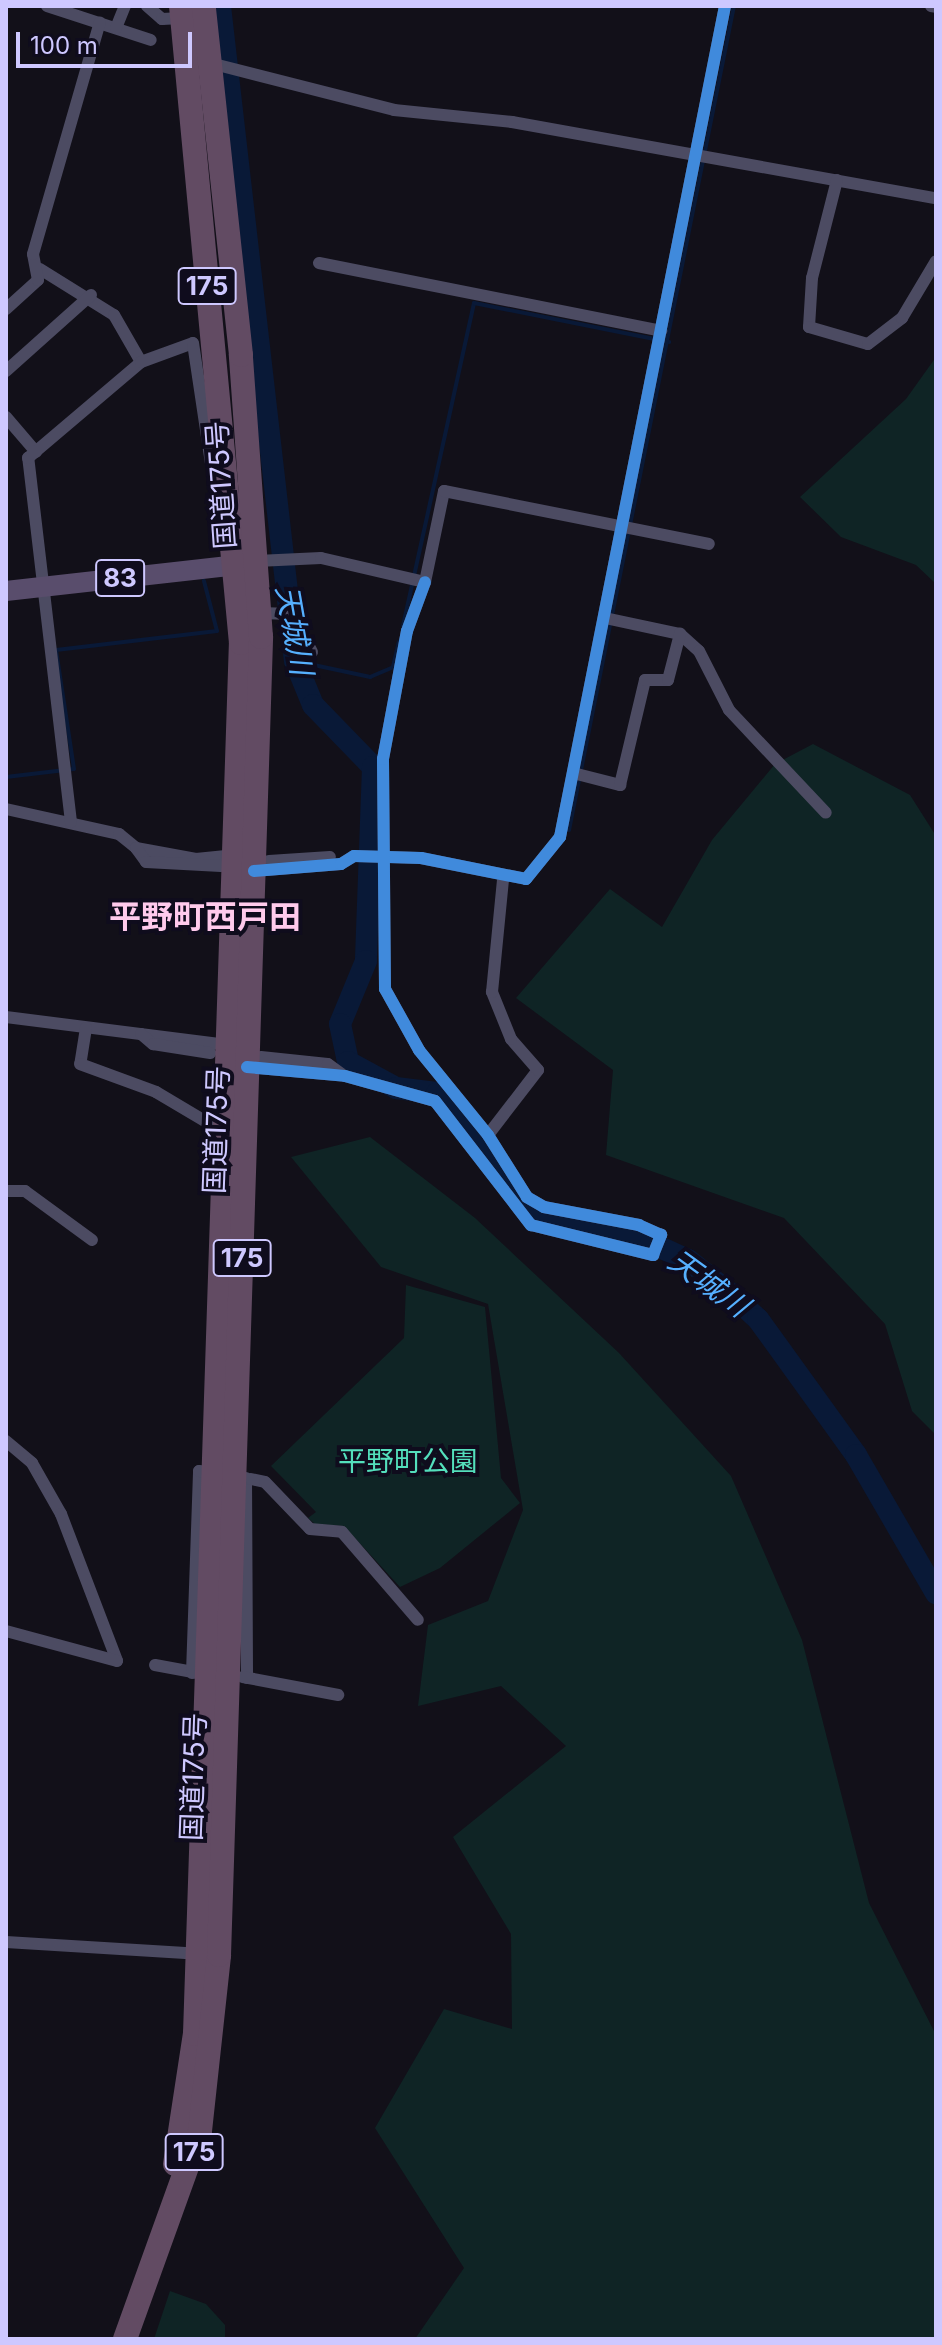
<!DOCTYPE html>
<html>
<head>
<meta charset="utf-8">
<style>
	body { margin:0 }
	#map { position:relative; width:942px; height:2345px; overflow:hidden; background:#121019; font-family:Inter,"Noto Sans JP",sans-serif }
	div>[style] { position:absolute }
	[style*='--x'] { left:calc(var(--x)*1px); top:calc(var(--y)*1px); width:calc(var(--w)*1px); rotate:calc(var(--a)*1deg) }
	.green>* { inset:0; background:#0f2425 }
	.stream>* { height:4px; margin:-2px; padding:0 2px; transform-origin:2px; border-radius:2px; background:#091937 }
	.river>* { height:22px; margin:-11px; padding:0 11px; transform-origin:11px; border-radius:11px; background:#091937 }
	.street>* { height:12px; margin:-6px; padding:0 6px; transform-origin:6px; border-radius:6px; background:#4c4b62 }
	.primary>* { height:20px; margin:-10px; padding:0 10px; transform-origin:10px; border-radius:10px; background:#594d6c }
	.highway>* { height:24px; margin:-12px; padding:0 12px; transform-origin:12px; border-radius:12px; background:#624b63 }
	.cycleway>* { height:12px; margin:-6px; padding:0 6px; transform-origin:6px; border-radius:6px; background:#408adc }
	span { translate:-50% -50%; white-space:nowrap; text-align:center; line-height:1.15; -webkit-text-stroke:8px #0f0c1d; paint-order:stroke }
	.shield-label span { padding:2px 6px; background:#0f0c1d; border:2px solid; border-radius:6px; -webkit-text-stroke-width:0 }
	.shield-label { font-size:26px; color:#cec8ff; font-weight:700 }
	.street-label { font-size:28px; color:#cec8ff }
	.park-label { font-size:28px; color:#54dfbc }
	.water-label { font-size:30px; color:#56b0ff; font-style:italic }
	.quarter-label { font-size:32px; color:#ffcaec; font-weight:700 }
	.frame { position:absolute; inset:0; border:8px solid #cec8ff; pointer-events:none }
	.scale { position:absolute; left:16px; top:32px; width:176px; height:36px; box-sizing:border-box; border:4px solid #cec8ff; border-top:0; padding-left:10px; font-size:24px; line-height:28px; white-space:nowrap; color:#cec8ff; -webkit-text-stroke:6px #0f0c1d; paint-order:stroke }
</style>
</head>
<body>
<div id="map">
	<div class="green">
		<i style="clip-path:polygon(936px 357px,936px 584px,916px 565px,841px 537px,800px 497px,906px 399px)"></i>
		<i style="clip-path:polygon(813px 744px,910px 795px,936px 836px,936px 1435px,912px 1411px,885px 1324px,784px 1218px,606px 1155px,613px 1070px,516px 998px,610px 889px,662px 927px,712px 840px,775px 764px)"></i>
		<i style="clip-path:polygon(370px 1137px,475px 1218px,619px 1353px,731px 1476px,802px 1640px,869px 1903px,936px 2035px,934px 2339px,415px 2339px,464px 2268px,375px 2128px,444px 2009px,512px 2029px,511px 1934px,453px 1837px,566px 1746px,501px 1686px,418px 1706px,428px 1625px,488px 1601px,523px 1510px,488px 1304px,381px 1267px,291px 1157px)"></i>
		<i style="clip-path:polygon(406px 1285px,485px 1307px,501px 1478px,520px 1503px,440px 1568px,400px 1587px,344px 1526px,315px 1524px,308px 1518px,316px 1512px,271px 1466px,404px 1338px)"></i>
		<i style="clip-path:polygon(170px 2291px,206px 2304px,225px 2325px,225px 2339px,154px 2339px)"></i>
	</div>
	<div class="stream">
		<i style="--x:403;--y:626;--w:331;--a:-77.6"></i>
		<i style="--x:474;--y:303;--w:199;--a:11.3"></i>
		<i style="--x:295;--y:661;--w:77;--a:12"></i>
		<i style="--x:370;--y:677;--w:25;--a:-23"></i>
		<i style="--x:393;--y:667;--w:26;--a:-77"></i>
		<i style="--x:6;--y:777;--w:68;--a:-6.7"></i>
		<i style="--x:74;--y:769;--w:120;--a:-98.6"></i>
		<i style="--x:56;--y:650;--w:162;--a:-6.7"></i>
		<i style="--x:217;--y:631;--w:52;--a:-104.6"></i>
		<i style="--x:569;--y:830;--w:840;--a:-78.68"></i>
	</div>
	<div class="river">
		<i style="--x:220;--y:6;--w:659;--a:83.47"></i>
		<i style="--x:295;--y:661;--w:48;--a:67.8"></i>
		<i style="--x:313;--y:705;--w:86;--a:45.9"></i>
		<i style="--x:373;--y:767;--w:194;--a:92.1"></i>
		<i style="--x:366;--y:961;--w:68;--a:112.4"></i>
		<i style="--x:340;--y:1024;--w:39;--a:78"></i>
		<i style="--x:348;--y:1062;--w:55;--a:28.4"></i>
		<i style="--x:396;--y:1088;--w:41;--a:7"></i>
		<i style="--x:437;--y:1093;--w:159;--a:51.4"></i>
		<i style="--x:536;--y:1217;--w:118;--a:12.7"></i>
		<i style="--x:651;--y:1243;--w:41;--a:24.7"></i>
		<i style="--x:688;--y:1260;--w:55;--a:38.3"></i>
		<i style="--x:731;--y:1294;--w:37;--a:43"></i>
		<i style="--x:758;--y:1319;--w:168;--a:54.2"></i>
		<i style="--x:856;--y:1455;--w:160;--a:59.9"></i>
	</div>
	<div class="street">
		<i style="--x:47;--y:6;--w:109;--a:18.1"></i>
		<i style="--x:147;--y:6;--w:20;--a:41"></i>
		<i style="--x:162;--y:19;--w:20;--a:-3"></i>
		<i style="--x:931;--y:6;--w:5;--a:11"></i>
		<i style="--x:116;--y:28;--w:24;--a:-68"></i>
		<i style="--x:210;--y:63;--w:190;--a:14.3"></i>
		<i style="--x:394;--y:110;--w:119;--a:5.8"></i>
		<i style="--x:512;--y:122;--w:431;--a:10.2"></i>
		<i style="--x:837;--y:180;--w:101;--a:104.3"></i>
		<i style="--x:812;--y:278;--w:49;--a:93.5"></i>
		<i style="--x:809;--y:327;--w:61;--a:16.1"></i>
		<i style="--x:868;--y:344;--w:43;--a:-37.4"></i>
		<i style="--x:902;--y:318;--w:66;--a:-59.2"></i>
		<i style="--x:319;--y:263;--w:349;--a:11.2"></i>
		<i style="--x:40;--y:269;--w:87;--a:31.9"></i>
		<i style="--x:114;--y:315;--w:54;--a:60.1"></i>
		<i style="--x:6;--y:309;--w:43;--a:-42.2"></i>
		<i style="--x:38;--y:280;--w:26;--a:-101"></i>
		<i style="--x:33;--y:254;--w:241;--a:-73.9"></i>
		<i style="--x:6;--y:371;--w:114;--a:-41.8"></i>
		<i style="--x:6;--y:417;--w:46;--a:49.4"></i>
		<i style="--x:257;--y:561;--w:64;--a:-2.7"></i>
		<i style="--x:321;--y:558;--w:107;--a:13"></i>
		<i style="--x:425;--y:582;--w:93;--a:-78.2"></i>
		<i style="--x:444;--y:491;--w:270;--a:11.3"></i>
		<i style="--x:260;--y:613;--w:32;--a:2"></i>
		<i style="--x:292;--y:614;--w:43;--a:62.2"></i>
		<i style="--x:605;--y:618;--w:77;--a:12"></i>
		<i style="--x:680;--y:634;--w:25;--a:42"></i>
		<i style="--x:699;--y:651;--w:66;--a:63"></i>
		<i style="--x:729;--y:710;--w:141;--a:46.7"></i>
		<i style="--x:573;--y:773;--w:49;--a:14.3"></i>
		<i style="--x:620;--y:785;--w:108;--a:-76.6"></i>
		<i style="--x:645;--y:680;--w:23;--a:0"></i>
		<i style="--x:668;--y:680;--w:48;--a:-75.4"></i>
		<i style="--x:6;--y:809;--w:116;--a:12.5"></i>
		<i style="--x:119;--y:834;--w:22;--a:39"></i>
		<i style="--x:136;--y:848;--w:61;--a:10.4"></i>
		<i style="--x:196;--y:859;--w:40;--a:-5.7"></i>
		<i style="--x:71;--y:822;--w:367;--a:-96.7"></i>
		<i style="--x:28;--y:458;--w:148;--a:-40.3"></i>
		<i style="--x:141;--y:362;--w:55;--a:-20.1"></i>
		<i style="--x:193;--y:343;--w:121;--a:81.5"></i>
		<i style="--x:211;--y:463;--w:12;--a:5"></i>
		<i style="--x:136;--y:848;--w:17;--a:54"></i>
		<i style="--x:146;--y:862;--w:75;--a:3.1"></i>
		<i style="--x:269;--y:861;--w:61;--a:-3.8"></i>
		<i style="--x:254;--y:871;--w:87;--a:-4.6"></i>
		<i style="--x:341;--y:864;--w:15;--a:-32"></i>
		<i style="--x:354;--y:856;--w:67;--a:1.7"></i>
		<i style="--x:421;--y:858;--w:107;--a:11.3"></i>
		<i style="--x:526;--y:879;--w:54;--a:-51"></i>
		<i style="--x:560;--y:837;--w:847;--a:-78.77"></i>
		<i style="--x:6;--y:1017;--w:225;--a:7.2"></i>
		<i style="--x:86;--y:1028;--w:36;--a:99"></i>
		<i style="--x:80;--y:1064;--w:81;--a:20.2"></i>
		<i style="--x:156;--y:1092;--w:80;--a:30.7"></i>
		<i style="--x:141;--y:1034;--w:16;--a:40"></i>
		<i style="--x:153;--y:1044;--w:58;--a:9"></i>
		<i style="--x:261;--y:1057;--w:67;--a:6"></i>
		<i style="--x:328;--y:1064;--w:17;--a:36"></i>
		<i style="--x:247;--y:1067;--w:98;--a:5.2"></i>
		<i style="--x:345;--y:1076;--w:93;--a:15.5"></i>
		<i style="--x:435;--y:1101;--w:157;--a:52.3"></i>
		<i style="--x:531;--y:1225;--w:126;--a:13.8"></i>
		<i style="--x:653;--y:1255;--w:22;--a:-68"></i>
		<i style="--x:661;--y:1235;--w:24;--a:-156"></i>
		<i style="--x:639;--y:1225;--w:97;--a:-169.3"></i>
		<i style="--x:544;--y:1207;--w:20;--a:-150"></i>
		<i style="--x:527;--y:1197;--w:73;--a:-122.2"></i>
		<i style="--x:488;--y:1135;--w:109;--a:-129.1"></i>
		<i style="--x:419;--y:1050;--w:70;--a:-119.1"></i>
		<i style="--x:385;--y:989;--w:230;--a:-90.5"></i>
		<i style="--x:383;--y:759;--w:130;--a:-79.4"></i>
		<i style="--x:407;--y:631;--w:52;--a:-69.8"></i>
		<i style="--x:488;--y:1135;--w:82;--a:-52.4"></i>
		<i style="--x:538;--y:1070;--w:41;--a:-131.1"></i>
		<i style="--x:511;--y:1039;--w:51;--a:-112"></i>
		<i style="--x:492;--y:992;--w:113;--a:-84.4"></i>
		<i style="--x:6;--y:1191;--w:19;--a:0"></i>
		<i style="--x:25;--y:1191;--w:83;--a:36.2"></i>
		<i style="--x:6;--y:1441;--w:34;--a:40"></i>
		<i style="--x:32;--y:1463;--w:59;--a:60.4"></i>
		<i style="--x:61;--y:1514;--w:157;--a:69.1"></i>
		<i style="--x:117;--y:1661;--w:115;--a:-164.9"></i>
		<i style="--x:246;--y:1478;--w:200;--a:89.7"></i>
		<i style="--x:251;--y:1479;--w:14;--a:12"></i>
		<i style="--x:265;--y:1482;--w:65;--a:46.2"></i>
		<i style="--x:310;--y:1529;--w:32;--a:5"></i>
		<i style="--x:342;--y:1532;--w:116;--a:49.2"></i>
		<i style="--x:155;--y:1665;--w:44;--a:10.5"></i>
		<i style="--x:192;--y:1673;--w:202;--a:-88"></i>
		<i style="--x:199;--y:1471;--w:17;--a:7"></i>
		<i style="--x:243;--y:1677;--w:97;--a:10.7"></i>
		<i style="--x:6;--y:1942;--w:196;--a:3.5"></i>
	</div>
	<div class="primary">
		<i style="--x:6;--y:591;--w:244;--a:-6.4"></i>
	</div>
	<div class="highway">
		<i style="--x:175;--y:2164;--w:132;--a:-81.3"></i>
		<i style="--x:195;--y:2034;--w:1392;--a:-88.11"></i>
		<i style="--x:241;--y:643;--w:640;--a:-95.38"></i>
		<i style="--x:125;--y:2339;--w:221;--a:-70.2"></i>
		<i style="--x:200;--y:2131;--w:177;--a:-83.8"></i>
		<i style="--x:219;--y:1955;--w:1319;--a:-88.17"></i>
		<i style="--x:261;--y:637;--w:283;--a:-94.1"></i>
		<i style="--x:241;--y:355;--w:351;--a:-96.1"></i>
	</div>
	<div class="cycleway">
		<i style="--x:254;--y:871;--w:87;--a:-4.6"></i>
		<i style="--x:341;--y:864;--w:15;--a:-32"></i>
		<i style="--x:354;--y:856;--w:67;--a:1.7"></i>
		<i style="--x:421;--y:858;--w:107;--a:11.3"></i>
		<i style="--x:526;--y:879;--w:54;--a:-51"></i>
		<i style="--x:560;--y:837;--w:847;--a:-78.77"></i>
		<i style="--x:247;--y:1067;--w:98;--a:5.2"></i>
		<i style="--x:345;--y:1076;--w:93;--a:15.5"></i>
		<i style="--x:435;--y:1101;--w:157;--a:52.3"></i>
		<i style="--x:531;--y:1225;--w:126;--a:13.8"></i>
		<i style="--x:653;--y:1255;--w:22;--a:-68"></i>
		<i style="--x:661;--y:1235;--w:24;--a:-156"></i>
		<i style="--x:639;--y:1225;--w:97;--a:-169.3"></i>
		<i style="--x:544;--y:1207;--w:20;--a:-150"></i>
		<i style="--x:527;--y:1197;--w:73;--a:-122.2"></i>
		<i style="--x:488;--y:1135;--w:109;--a:-129.1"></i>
		<i style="--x:419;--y:1050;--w:70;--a:-119.1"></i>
		<i style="--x:385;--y:989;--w:230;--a:-90.5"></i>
		<i style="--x:383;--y:759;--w:130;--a:-79.4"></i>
		<i style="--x:407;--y:631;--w:52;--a:-69.8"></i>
	</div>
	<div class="shield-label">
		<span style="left:207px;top:286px">175</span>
		<span style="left:120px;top:578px">83</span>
		<span style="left:242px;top:1258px">175</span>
		<span style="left:194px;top:2152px">175</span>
	</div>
	<div class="street-label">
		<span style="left:221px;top:485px;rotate:-94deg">国道175号</span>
		<span style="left:216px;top:1130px;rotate:-88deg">国道175号</span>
		<span style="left:193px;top:1777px;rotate:-88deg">国道175号</span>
	</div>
	<div class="park-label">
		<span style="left:408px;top:1461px">平野町公園</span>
	</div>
	<div class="water-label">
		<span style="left:295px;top:630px;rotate:80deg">天城川</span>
		<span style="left:709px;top:1283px;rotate:36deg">天城川</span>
	</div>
	<div class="quarter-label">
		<span style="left:205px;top:917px">平野町西戸田</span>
	</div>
	<div class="frame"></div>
	<div class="scale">100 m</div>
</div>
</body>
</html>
